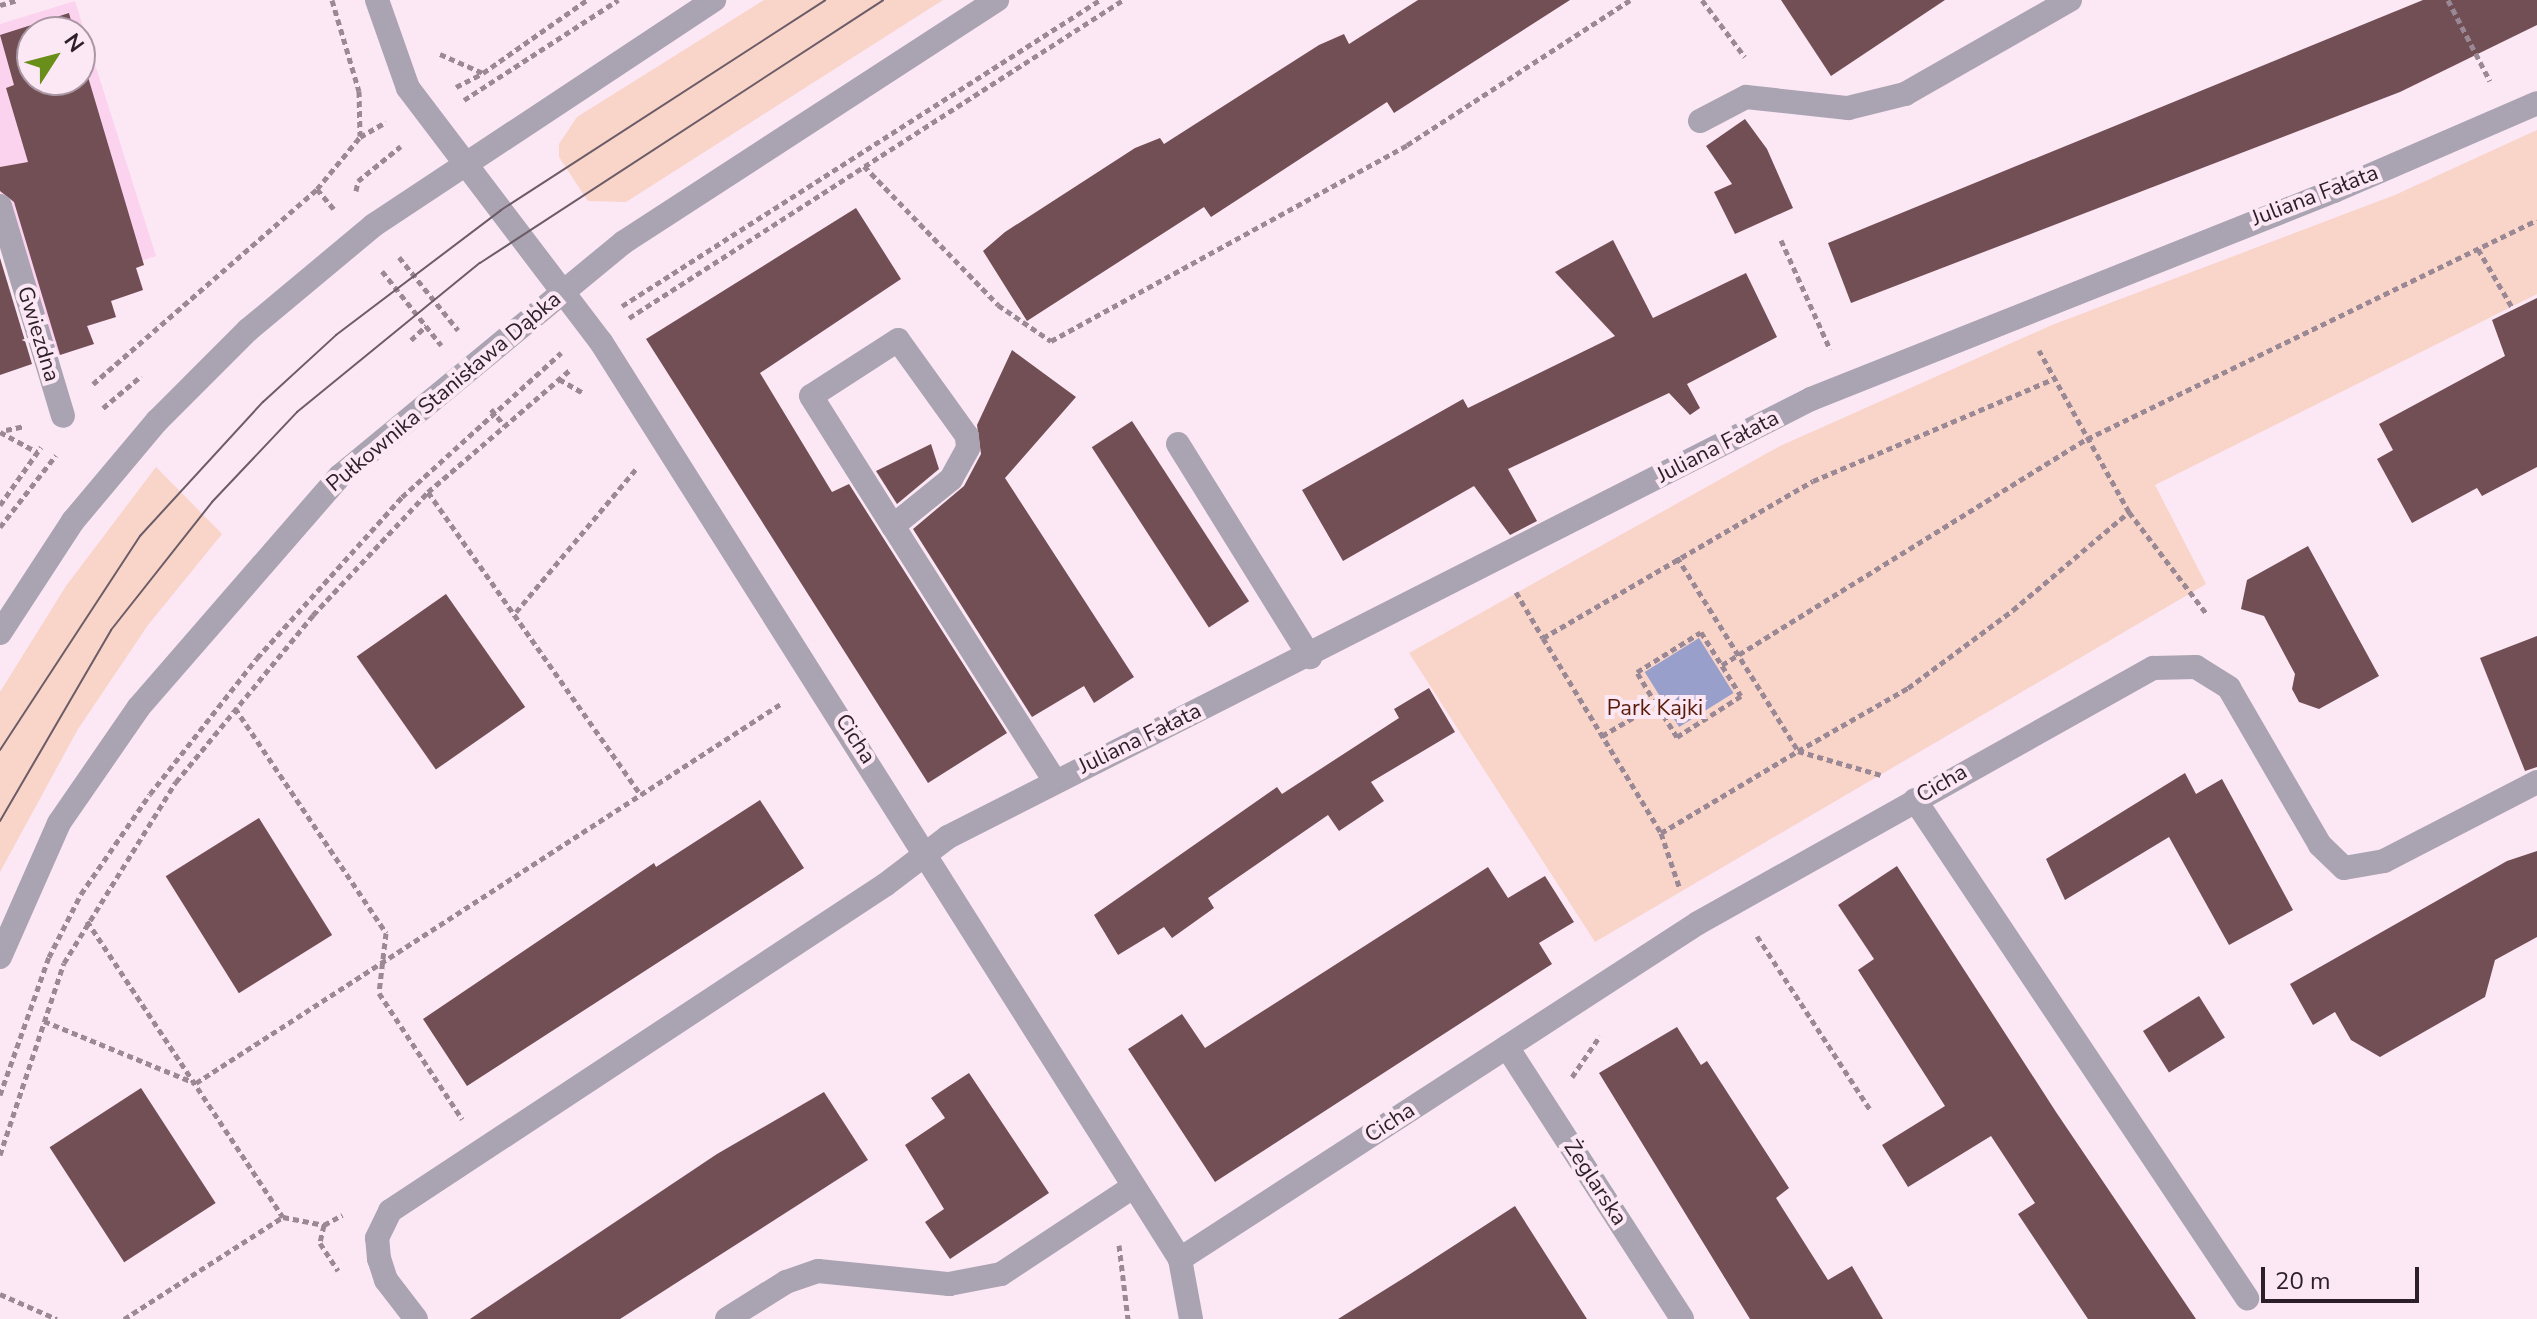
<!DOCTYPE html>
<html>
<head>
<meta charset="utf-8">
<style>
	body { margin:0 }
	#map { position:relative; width:2537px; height:1319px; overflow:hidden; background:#fce7f5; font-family:"Nunito Sans",sans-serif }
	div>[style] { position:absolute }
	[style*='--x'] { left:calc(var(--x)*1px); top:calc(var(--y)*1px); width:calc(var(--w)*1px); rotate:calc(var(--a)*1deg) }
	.built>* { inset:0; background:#fcd3ef }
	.green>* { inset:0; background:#f8d4c9 }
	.water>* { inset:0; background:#989fcb; transform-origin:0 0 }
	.building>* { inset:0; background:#724f55; transform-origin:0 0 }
	.path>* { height:5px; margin-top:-2.5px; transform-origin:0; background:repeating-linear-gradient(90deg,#9a8995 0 6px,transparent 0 10px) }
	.minor>* { height:24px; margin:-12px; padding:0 12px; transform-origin:12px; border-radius:12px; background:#aaa3b1 }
	.tram>* { height:2px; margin:-1px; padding:0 1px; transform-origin:1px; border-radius:1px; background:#6c5c67 }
	span { translate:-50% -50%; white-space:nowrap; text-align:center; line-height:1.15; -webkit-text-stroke:8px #fce7f5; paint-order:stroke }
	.street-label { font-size:22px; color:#2c1f28 }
	.park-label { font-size:22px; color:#591b08 }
	.north { position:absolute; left:16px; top:16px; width:80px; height:80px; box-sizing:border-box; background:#fce7f5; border:2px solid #a997a3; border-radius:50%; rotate:54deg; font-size:22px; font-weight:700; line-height:32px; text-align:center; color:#2c1f28 }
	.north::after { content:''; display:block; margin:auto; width:28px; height:36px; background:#698e19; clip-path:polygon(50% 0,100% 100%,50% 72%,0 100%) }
	.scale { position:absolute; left:2261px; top:1267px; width:158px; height:36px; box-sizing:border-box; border:4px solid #2c1f28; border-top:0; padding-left:10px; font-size:24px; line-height:28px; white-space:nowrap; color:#2c1f28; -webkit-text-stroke:6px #fce7f5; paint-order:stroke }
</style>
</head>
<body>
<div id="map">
	<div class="built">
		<i style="clip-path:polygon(evenodd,75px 1px,156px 256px,135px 263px,143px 290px,111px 301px,116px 317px,88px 326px,94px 344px,46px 359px,0 206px,0 24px,75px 1px,32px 32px,80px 32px,80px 80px,32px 80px,32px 32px)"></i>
	</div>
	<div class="green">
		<i style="clip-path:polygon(764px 0,943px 0,626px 202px,588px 201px,559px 157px,559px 144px,577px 117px)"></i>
		<i style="clip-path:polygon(2537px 130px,2537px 294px,2155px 485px,2206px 584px,1595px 942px,1409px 653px,1780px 446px,2052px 325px,2395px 195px)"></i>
		<i style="clip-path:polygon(156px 467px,222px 534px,148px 625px,78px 729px,0 872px,0 692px,66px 586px)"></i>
	</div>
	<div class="water">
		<i style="left:1699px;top:638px;width:65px;height:64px;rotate:58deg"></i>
	</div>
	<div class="building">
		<i style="clip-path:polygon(1418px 0,1570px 0,1394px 113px,1387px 102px,1211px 217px,1204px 207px,1027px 321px,983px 251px,1005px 232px,1135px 148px,1160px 138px,1164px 144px,1319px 45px,1344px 34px,1349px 44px)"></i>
		<i style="clip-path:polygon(1781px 0,1945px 0,1831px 76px)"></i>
		<i style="clip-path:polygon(2423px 0,2537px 0,2537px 25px,2400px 92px,1851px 303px,1828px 243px)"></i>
		<i style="clip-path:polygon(69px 13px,74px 32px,32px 32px,32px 80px,80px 80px,80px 50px,144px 265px,136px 268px,143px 290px,111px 301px,116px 317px,87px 326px,94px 344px,60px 355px,14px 202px,0 191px,0 167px,28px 162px,6px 88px,14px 85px,0 35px)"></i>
		<i style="clip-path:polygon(1745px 119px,1767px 149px,1793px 208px,1735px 234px,1714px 192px,1732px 184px,1706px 146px)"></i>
		<i style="clip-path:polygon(856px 208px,901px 279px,760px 373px,832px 492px,849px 484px,1007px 733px,928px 783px,646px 339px)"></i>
		<i style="clip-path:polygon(1613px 240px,1653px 318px,1746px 273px,1777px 337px,1687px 384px,1700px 408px,1690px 415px,1669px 393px,1508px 469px,1537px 521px,1510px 535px,1474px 486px,1343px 561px,1302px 490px,1463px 399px,1468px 408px,1615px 336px,1555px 272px)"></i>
		<i style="clip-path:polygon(0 258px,32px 364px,0 375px)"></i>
		<i style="clip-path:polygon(2537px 298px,2537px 467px,2482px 496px,2477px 488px,2412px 523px,2377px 459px,2393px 450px,2379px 424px,2505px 356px,2492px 320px)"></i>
		<i style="clip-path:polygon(1012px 350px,1076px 397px,1005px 478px,1134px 677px,1094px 703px,1084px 686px,1032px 717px,913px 529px,964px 486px,981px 454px,977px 425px)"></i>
		<i style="left:1132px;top:421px;width:215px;height:48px;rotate:57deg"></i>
		<i style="clip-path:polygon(931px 444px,939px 469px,897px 504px,876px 471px)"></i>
		<i style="clip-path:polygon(2308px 546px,2379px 676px,2319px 709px,2299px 702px,2292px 689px,2295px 674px,2264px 616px,2241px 609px,2247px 580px)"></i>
		<i style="left:446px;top:594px;width:138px;height:109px;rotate:55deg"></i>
		<i style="clip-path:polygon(2537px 636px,2537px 767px,2525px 771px,2480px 658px)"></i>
		<i style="clip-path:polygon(1429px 688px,1455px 732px,1371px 782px,1384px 801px,1339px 831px,1328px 815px,1208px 898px,1214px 908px,1172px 938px,1164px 927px,1118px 955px,1094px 915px,1277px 787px,1282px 794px,1399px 718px,1394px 709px)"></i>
		<i style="clip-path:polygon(2185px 773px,2196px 794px,2222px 779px,2293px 910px,2229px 945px,2169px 837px,2065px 900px,2046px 859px)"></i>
		<i style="clip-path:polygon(760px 800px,804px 868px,467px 1086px,423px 1019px,654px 863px,656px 867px)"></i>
		<i style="left:259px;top:818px;width:138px;height:110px;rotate:58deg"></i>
		<i style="clip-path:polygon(2537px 851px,2537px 937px,2495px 960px,2485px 997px,2380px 1057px,2351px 1040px,2335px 1012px,2313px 1025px,2290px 984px,2507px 861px)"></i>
		<i style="clip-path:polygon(1897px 866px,2056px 1112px,2196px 1319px,2088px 1319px,2018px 1214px,2035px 1203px,1991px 1136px,1908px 1187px,1882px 1145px,1945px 1106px,1858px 970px,1874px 959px,1838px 905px)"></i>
		<i style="clip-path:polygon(1488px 867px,1508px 898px,1545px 876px,1574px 922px,1539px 943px,1552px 964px,1215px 1182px,1128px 1049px,1182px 1014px,1205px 1048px)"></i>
		<i style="left:2199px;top:996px;width:49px;height:66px;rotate:58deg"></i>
		<i style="clip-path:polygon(1677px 1027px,1701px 1065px,1707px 1061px,1789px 1188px,1776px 1198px,1828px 1280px,1852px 1266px,1883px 1319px,1750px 1319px,1599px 1073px)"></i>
		<i style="clip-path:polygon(969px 1073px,1049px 1193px,950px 1259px,925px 1222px,944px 1209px,905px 1145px,945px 1118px,931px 1098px)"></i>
		<i style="left:141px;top:1088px;width:137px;height:109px;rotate:57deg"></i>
		<i style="clip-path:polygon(824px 1092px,868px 1160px,620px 1319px,470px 1319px,717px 1154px)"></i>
		<i style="clip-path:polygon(1515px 1206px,1587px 1319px,1338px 1319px,1407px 1276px)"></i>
	</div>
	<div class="path">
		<i style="--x:332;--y:0;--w:95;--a:73.5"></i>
		<i style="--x:359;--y:91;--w:45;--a:88.7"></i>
		<i style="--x:1702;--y:0;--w:71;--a:53"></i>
		<i style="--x:2448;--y:0;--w:91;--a:62.6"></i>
		<i style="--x:0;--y:5;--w:18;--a:-16"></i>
		<i style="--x:440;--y:54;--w:47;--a:23.8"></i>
		<i style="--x:483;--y:73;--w:127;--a:-35.1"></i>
		<i style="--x:456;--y:87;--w:30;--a:-27"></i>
		<i style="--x:464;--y:100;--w:184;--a:-33"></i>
		<i style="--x:864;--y:166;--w:193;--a:46"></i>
		<i style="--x:998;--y:305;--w:64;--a:34.2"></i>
		<i style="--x:1051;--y:341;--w:406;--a:-28.8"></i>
		<i style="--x:1407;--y:145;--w:266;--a:-33"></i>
		<i style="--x:317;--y:189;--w:26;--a:50"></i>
		<i style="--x:356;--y:191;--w:10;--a:-79"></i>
		<i style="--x:358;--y:181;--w:55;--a:-39.1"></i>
		<i style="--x:1781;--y:240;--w:120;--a:65.8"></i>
		<i style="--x:2478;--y:249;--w:69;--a:59.7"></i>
		<i style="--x:399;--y:257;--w:94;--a:51.1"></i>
		<i style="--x:382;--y:271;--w:95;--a:51.4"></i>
		<i style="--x:622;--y:306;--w:568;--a:-32.63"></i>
		<i style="--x:629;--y:318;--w:588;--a:-32.77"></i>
		<i style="--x:411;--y:340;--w:21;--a:-43"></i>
		<i style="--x:559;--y:379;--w:28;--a:30"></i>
		<i style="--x:93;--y:384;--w:297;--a:-41"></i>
		<i style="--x:317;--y:189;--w:67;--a:-50.4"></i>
		<i style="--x:360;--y:137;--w:30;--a:-30"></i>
		<i style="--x:103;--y:408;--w:50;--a:-40.1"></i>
		<i style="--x:491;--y:409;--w:21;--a:51"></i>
		<i style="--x:6;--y:430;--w:19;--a:-12"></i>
		<i style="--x:0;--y:432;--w:42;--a:28.4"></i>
		<i style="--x:428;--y:492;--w:370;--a:54.9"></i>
		<i style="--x:0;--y:505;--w:71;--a:-54.7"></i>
		<i style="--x:2129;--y:512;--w:127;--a:52.7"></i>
		<i style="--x:0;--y:527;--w:91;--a:-52.1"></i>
		<i style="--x:1677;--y:557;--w:229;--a:58"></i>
		<i style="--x:1798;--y:751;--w:127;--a:-29.8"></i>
		<i style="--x:1908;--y:688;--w:131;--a:-36.6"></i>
		<i style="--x:2013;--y:610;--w:152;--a:-40.2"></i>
		<i style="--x:2129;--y:512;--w:185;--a:-119.1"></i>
		<i style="--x:1516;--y:592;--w:53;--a:59.6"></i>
		<i style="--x:1543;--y:638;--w:312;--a:-30.2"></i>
		<i style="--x:1813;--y:481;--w:261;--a:-23"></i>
		<i style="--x:516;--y:612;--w:187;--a:-50"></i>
		<i style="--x:1543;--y:638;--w:228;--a:58.8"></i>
		<i style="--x:1661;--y:833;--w:160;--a:-30.9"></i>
		<i style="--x:1798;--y:751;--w:86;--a:16.1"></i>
		<i style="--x:1722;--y:665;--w:429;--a:-31.8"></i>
		<i style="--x:2087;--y:439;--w:500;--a:-25.95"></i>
		<i style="--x:235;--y:708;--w:271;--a:56.1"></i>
		<i style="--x:386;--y:933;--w:60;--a:96.7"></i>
		<i style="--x:379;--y:993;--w:151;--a:56.6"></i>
		<i style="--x:1602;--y:736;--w:63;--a:-30.7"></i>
		<i style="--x:1656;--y:704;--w:37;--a:-121"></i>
		<i style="--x:1637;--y:672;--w:75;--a:-32"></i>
		<i style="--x:1701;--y:632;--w:75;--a:58"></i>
		<i style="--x:1741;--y:696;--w:76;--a:147.4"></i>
		<i style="--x:1677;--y:737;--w:39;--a:-122"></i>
		<i style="--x:1661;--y:833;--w:59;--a:71.3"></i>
		<i style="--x:87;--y:921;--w:355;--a:56.5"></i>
		<i style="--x:1757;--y:936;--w:209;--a:56.9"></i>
		<i style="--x:44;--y:1021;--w:163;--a:22.3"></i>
		<i style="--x:1572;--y:1077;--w:50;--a:-55.7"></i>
		<i style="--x:196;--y:1083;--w:698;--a:-32.96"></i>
		<i style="--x:0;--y:1095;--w:146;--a:-70.5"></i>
		<i style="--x:49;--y:957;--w:71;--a:-63.1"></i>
		<i style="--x:81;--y:894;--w:121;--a:-55.4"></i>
		<i style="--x:150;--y:794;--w:173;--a:-51.8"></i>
		<i style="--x:257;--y:658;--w:217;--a:-48"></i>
		<i style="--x:402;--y:497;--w:215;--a:-42.2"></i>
		<i style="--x:0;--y:1155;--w:202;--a:-71.6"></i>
		<i style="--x:64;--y:963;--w:213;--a:-58.3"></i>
		<i style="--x:176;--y:782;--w:216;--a:-50.6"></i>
		<i style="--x:313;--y:615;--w:168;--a:-46.9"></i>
		<i style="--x:428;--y:492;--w:189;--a:-40.7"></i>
		<i style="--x:324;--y:1225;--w:18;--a:103"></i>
		<i style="--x:320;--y:1243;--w:33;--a:57"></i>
		<i style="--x:1119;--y:1245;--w:75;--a:83.1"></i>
		<i style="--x:0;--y:1294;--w:62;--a:23.7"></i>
		<i style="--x:124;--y:1319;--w:189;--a:-32.7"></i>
		<i style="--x:283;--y:1217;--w:42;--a:11"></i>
		<i style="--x:324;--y:1225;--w:21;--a:-29"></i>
	</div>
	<div class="minor">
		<i style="--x:377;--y:0;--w:93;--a:70.6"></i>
		<i style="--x:408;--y:88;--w:319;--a:52.8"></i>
		<i style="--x:601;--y:342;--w:1084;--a:57.73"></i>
		<i style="--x:1180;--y:1259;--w:61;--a:79.6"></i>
		<i style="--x:1700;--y:121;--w:52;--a:-27.6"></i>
		<i style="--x:1746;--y:97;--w:103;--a:6.2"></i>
		<i style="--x:1848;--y:108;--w:59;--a:-13.8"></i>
		<i style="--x:1905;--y:94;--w:190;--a:-29.7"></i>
		<i style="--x:0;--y:206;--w:219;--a:73.3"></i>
		<i style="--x:1178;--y:444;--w:251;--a:58.2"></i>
		<i style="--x:893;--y:526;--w:75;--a:-39"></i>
		<i style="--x:951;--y:479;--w:35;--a:-61"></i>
		<i style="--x:968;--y:448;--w:12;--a:-95"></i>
		<i style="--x:967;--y:436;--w:118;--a:-125.7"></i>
		<i style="--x:898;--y:340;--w:103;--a:147.2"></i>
		<i style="--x:811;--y:396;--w:154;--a:57.8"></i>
		<i style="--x:893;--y:526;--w:302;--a:57.6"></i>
		<i style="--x:0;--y:633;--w:134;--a:-56.9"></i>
		<i style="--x:73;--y:521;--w:131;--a:-50"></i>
		<i style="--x:157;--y:421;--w:129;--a:-45"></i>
		<i style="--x:248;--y:330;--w:164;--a:-39.8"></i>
		<i style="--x:374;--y:225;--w:408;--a:-33.5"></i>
		<i style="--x:1915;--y:800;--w:599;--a:56.31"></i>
		<i style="--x:0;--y:957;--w:146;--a:-66.2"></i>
		<i style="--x:59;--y:823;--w:141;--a:-55.4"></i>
		<i style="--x:139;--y:707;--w:306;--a:-49"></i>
		<i style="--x:340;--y:476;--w:368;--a:-39.5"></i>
		<i style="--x:624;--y:242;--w:445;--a:-33"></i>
		<i style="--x:1507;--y:1047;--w:323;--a:57.2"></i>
		<i style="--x:1180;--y:1259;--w:617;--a:-32.97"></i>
		<i style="--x:1698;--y:923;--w:522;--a:-29.27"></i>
		<i style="--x:2153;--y:668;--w:43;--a:-1.3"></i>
		<i style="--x:2196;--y:667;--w:39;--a:32"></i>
		<i style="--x:2229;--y:688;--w:181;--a:59.9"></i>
		<i style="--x:2320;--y:845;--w:33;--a:44"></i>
		<i style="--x:2344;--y:868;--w:41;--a:-9.9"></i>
		<i style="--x:2384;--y:861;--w:172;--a:-27.3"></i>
		<i style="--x:416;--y:1319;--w:49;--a:-127.6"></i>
		<i style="--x:386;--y:1280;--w:22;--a:-108"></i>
		<i style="--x:379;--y:1259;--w:21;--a:-95"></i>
		<i style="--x:377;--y:1238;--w:30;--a:-64"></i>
		<i style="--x:390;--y:1211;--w:593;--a:-33.37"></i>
		<i style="--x:885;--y:885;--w:79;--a:-37.3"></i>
		<i style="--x:948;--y:837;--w:968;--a:-26.91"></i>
		<i style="--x:1811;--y:399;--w:563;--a:-21.69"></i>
		<i style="--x:2334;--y:191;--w:221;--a:-23.4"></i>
		<i style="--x:727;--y:1319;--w:70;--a:-32.1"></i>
		<i style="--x:786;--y:1282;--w:34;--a:-19"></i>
		<i style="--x:818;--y:1271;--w:132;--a:5.7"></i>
		<i style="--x:949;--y:1284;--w:53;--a:-10.9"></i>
		<i style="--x:1001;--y:1274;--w:158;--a:-33.4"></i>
	</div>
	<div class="tram">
		<i style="--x:0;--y:750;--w:256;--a:-56.8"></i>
		<i style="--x:140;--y:536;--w:182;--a:-47.5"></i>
		<i style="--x:263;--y:402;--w:99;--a:-42.5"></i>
		<i style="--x:336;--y:335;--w:207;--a:-37.1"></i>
		<i style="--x:501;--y:210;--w:386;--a:-32.9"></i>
		<i style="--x:0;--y:821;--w:221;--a:-59.8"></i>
		<i style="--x:111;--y:630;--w:163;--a:-51.7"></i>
		<i style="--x:212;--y:502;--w:124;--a:-46.6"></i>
		<i style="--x:297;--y:412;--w:236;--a:-39.2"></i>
		<i style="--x:480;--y:263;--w:481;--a:-33.1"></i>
	</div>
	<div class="street-label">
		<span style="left:2315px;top:196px;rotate:-21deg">Juliana Fałata</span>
		<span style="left:38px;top:334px;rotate:73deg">Gwiezdna</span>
		<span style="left:444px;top:392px;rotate:-40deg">Pułkownika Stanisława Dąbka</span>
		<span style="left:1718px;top:447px;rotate:-27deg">Juliana Fałata</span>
		<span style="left:855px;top:739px;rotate:57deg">Cicha</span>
		<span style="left:1140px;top:739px;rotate:-26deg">Juliana Fałata</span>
		<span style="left:1942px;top:784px;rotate:-30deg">Cicha</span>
		<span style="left:1390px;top:1123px;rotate:-33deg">Cicha</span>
		<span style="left:1595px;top:1183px;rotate:57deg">Żeglarska</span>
	</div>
	<div class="park-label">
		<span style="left:1655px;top:709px">Park Kajki</span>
	</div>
	<div class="north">N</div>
	<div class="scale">20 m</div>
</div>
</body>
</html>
